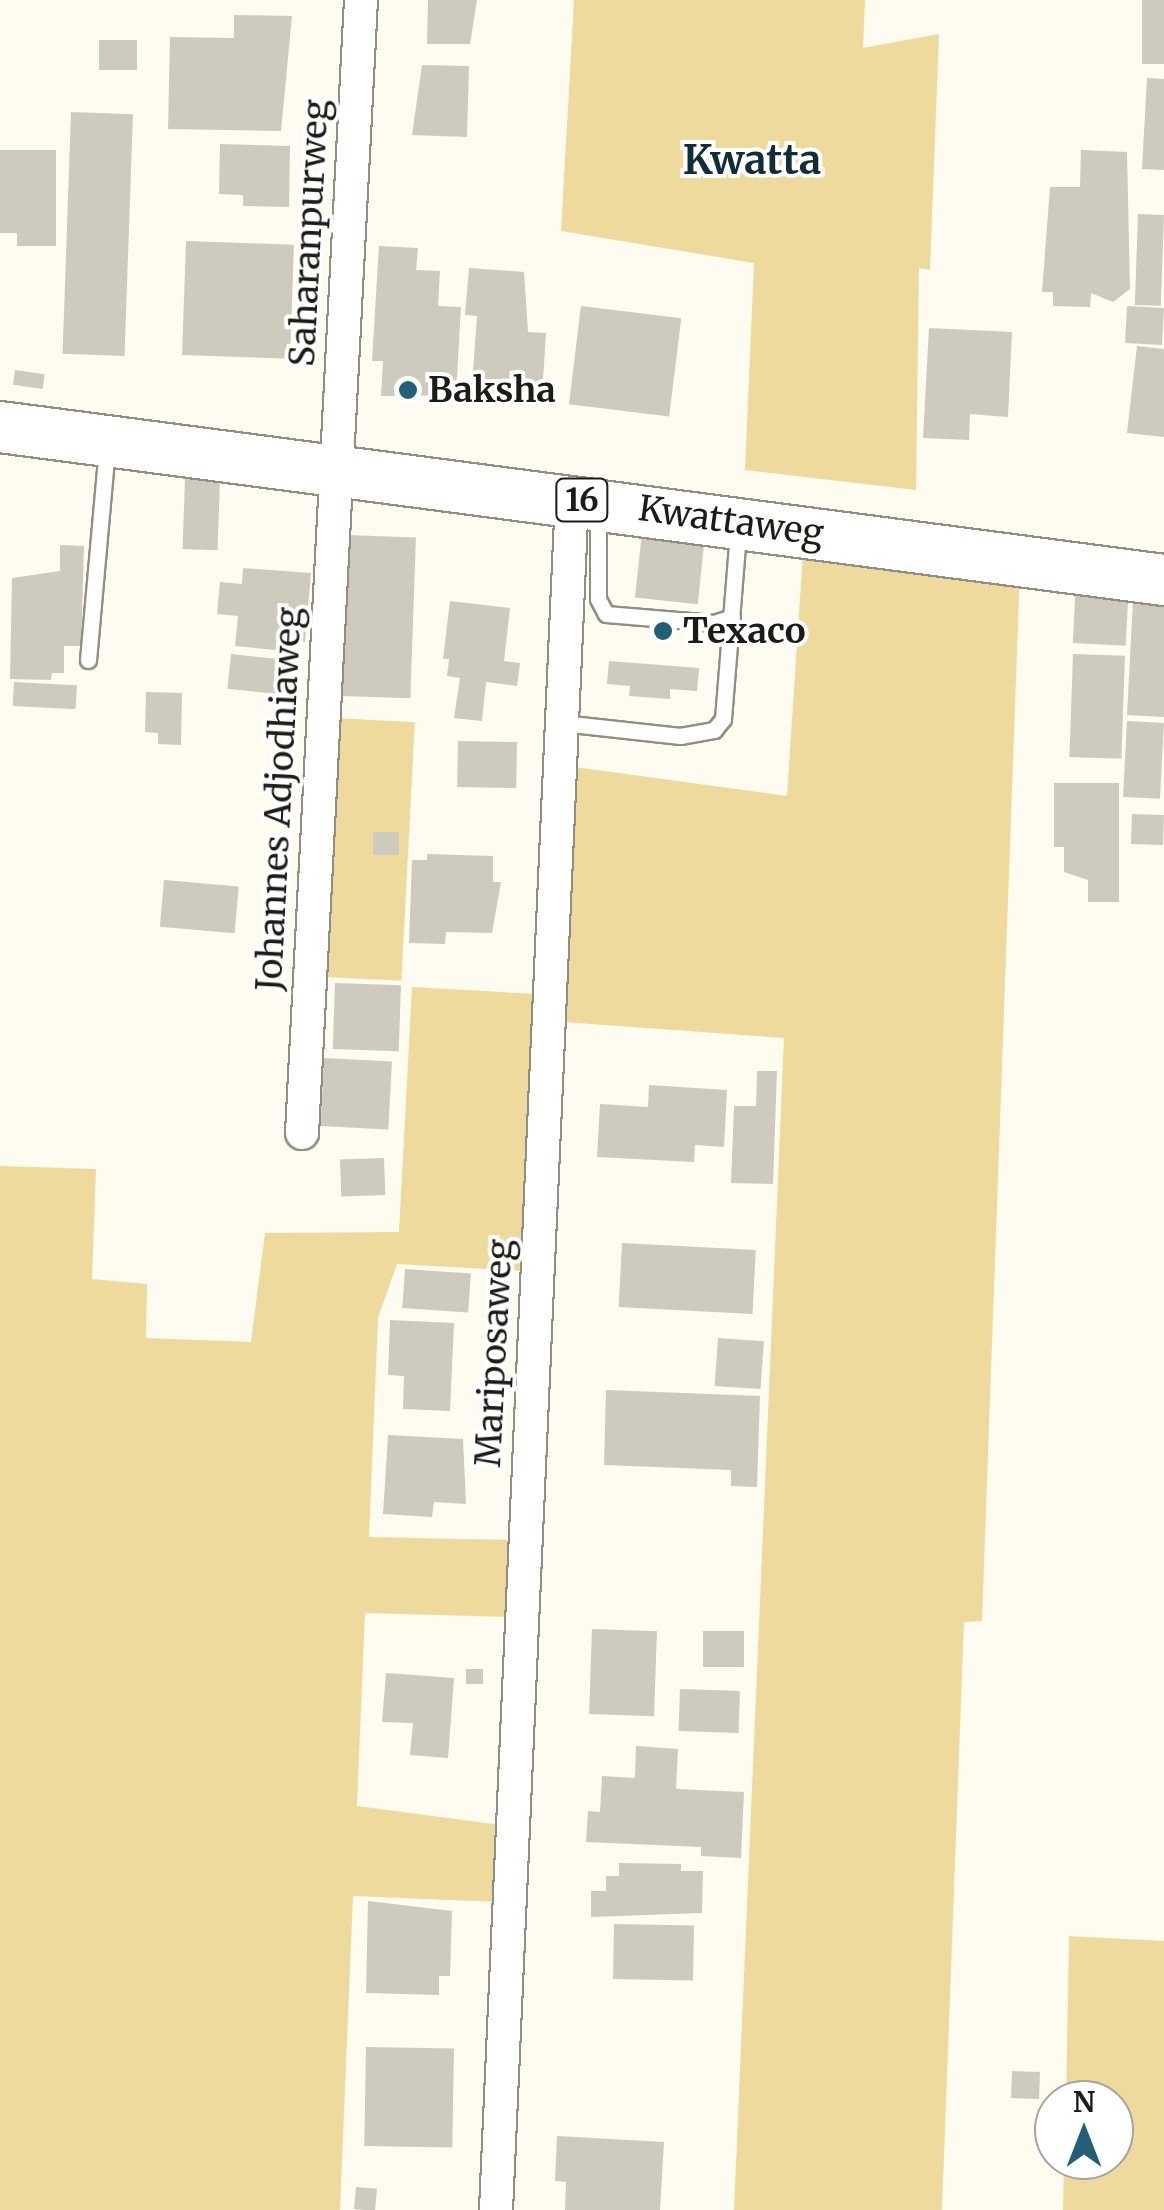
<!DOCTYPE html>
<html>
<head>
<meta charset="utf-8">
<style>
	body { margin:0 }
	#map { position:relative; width:1164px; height:2210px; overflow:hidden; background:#fefbf0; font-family:Merriweather,serif }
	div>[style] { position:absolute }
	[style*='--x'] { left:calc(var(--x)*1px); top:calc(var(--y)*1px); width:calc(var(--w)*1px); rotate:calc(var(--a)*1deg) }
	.green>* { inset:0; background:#efda9d; transform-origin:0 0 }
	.building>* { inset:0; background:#cecabd; transform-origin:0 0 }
	.roads { filter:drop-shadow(2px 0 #928e83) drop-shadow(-2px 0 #928e83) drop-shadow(0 2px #928e83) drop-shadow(0 -2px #928e83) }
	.lane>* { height:15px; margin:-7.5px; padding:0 7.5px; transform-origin:7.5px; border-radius:7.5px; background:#fff }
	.street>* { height:32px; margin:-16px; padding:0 16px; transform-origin:16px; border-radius:16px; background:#fff }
	.primary>* { height:50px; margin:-25px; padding:0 25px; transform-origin:25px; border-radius:25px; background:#fff }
	.dots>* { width:28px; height:28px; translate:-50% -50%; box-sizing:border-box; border:5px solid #fff; border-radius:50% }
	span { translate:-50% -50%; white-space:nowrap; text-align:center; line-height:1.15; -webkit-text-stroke:8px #fff; paint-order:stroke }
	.shield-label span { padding:2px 8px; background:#fff; border:2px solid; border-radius:8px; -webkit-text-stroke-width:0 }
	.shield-label { font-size:32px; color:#1c1b16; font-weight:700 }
	.street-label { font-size:35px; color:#1c1b16 }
	.poi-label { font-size:35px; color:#1c1b16; font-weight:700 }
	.left { translate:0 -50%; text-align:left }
	.quarter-label { font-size:40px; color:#102d38; font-weight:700 }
	.north { position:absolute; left:1034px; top:2080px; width:100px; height:100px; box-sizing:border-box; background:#fff; border:2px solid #a4a4a2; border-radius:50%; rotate:0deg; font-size:28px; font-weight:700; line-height:40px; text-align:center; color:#1c1b16 }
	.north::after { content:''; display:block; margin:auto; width:35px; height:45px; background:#216076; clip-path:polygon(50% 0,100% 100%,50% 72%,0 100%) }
</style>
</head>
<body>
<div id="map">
	<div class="green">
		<i style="clip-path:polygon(574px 0,865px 0,863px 48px,939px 34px,930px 270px,919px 268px,916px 490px,745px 470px,754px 263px,561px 231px)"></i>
		<i style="clip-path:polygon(804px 537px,1020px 568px,982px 1621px,964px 1622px,942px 2210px,734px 2210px,784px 1038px,563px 1022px,574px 767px,787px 796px)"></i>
		<i style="left:335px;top:718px;width:80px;height:259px;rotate:3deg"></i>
		<i style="clip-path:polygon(412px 987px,535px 994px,523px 1271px,397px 1264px,378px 1318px,369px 1537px,510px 1540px,508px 1617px,365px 1613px,357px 1806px,501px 1825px,499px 1902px,353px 1896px,340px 2210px,0 2210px,0 1166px,96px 1169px,92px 1279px,147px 1284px,146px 1338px,251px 1342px,265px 1233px,399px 1232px)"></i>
		<i style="clip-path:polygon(1069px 1936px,1164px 1941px,1164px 2210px,1063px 2210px,1064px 2160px,1114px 2160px,1114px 2100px,1066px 2100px)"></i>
	</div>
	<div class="building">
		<i style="clip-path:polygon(428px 0,477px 0,470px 44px,427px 44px)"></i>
		<i style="left:1142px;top:0;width:22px;height:64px"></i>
		<i style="clip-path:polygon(234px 15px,292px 16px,281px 131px,168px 129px,170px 37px,234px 38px)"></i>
		<i style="left:137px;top:40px;width:30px;height:38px;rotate:90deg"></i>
		<i style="clip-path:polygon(422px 65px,469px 66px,467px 137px,412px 135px)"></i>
		<i style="clip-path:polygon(1147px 78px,1164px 79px,1164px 170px,1142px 169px)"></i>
		<i style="left:71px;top:112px;width:62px;height:242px;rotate:2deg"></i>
		<i style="clip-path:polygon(220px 144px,290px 146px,289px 207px,243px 206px,243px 195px,219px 194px)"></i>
		<i style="clip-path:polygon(0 150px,56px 150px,56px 246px,17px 246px,17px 233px,0 233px)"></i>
		<i style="clip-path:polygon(1081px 150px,1127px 152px,1130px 289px,1113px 302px,1091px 293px,1090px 307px,1053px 306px,1053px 292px,1042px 292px,1050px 187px,1080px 187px)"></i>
		<i style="left:1138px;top:214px;width:26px;height:91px;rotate:2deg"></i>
		<i style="left:186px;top:241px;width:108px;height:114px;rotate:2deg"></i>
		<i style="clip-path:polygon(379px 246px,418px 248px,416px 270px,440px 271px,438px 306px,461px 307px,456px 395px,381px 396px,383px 361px,372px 361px)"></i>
		<i style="clip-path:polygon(469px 268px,524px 272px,528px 332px,546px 333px,542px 396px,534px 396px,533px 403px,471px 399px,477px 316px,465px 315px)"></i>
		<i style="left:581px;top:306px;width:101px;height:99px;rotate:7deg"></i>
		<i style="left:1127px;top:306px;width:37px;height:37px;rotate:3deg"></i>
		<i style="clip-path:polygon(929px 328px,1012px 332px,1008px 417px,970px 414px,969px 440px,923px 438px)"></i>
		<i style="clip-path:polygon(1137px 346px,1164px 349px,1164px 437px,1127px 433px)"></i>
		<i style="left:15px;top:370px;width:30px;height:15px;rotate:8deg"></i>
		<i style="left:185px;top:479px;width:35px;height:70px;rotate:2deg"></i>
		<i style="left:643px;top:522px;width:63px;height:76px;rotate:6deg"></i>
		<i style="left:346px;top:535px;width:70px;height:161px;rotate:2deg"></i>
		<i style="clip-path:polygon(60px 545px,84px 546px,81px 646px,64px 646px,64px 673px,52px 673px,51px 680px,10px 679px,12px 578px,60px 571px)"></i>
		<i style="clip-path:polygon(243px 568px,311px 573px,305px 642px,286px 640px,285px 651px,235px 646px,238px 616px,217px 614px,220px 582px,242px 584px)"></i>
		<i style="left:1076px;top:581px;width:53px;height:62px;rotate:3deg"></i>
		<i style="clip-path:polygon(1133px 600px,1164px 602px,1164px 717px,1127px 715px)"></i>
		<i style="clip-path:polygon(450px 601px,510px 608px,504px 661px,520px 663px,517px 686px,486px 682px,482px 721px,454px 718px,460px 678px,447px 676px,449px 659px,443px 659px)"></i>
		<i style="left:231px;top:654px;width:69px;height:35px;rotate:6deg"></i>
		<i style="left:1073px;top:654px;width:52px;height:103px;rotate:2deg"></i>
		<i style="clip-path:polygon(609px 661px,699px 668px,697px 691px,670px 689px,670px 699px,629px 696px,630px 686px,607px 684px)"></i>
		<i style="left:14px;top:682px;width:63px;height:24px;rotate:3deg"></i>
		<i style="clip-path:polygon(146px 692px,182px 693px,181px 745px,158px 744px,158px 733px,145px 732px)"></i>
		<i style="left:1127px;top:721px;width:37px;height:76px;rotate:3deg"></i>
		<i style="left:458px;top:741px;width:59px;height:46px;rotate:1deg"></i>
		<i style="clip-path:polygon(1054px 783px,1119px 783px,1119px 902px,1088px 902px,1088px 880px,1064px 872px,1064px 847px,1054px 847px)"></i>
		<i style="left:1132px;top:814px;width:32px;height:30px;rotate:2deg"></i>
		<i style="left:373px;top:832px;width:26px;height:23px"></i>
		<i style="clip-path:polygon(427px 854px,493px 856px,493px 882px,501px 882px,492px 933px,446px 932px,445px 944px,409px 943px,412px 860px,427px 860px)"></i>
		<i style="left:164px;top:880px;width:75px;height:47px;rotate:5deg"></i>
		<i style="left:335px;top:983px;width:66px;height:66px;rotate:2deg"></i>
		<i style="left:324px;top:1058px;width:68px;height:68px;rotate:3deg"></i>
		<i style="clip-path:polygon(757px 1071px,777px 1071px,773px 1184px,731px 1183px,734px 1106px,756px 1106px)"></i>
		<i style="clip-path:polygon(649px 1085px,727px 1090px,724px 1147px,695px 1145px,694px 1162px,597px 1157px,600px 1104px,648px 1107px)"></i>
		<i style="left:384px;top:1158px;width:37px;height:44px;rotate:88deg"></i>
		<i style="left:622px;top:1243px;width:134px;height:64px;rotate:3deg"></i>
		<i style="left:405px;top:1269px;width:66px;height:39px;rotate:4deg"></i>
		<i style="clip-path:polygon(390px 1320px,454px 1323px,450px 1411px,403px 1409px,404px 1376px,388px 1375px)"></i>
		<i style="left:718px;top:1338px;width:46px;height:48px;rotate:4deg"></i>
		<i style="clip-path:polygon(606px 1390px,760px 1396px,757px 1487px,731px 1486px,731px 1470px,604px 1465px)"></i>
		<i style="clip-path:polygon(388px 1435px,463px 1439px,466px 1504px,434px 1502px,432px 1517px,383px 1514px)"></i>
		<i style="left:592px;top:1629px;width:65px;height:85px;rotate:2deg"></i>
		<i style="left:703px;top:1631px;width:41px;height:36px"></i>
		<i style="left:466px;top:1669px;width:17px;height:15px"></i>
		<i style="clip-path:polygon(386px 1673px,454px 1678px,448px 1758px,410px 1755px,413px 1723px,382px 1722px)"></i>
		<i style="left:680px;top:1689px;width:60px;height:42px;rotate:2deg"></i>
		<i style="clip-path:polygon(636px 1746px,678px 1749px,676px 1789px,744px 1792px,741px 1858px,701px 1856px,701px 1847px,586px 1842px,588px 1811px,600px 1812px,602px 1776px,635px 1778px)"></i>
		<i style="clip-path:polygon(619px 1863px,681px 1864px,681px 1871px,703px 1871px,702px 1913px,591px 1917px,591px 1891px,606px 1891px,606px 1876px,619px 1876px)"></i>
		<i style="clip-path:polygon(368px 1901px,452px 1911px,450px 1976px,439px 1976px,439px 1995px,366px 1993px)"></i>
		<i style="left:614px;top:1924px;width:80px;height:55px;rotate:1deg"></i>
		<i style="left:366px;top:2047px;width:88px;height:99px;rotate:1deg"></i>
		<i style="left:1012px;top:2071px;width:28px;height:27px;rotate:2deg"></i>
		<i style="clip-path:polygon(557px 2136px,664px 2142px,660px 2210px,565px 2210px,566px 2182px,555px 2181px)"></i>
		<i style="left:356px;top:2187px;width:21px;height:22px;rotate:5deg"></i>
	</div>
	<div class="roads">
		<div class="lane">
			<i style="--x:598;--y:513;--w:86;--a:90"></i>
			<i style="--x:598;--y:599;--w:17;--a:62"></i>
			<i style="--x:606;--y:614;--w:108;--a:4.8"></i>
			<i style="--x:714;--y:623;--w:19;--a:-18"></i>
			<i style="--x:88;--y:660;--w:212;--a:-84.9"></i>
			<i style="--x:562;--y:723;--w:119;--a:6.3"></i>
			<i style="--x:680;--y:736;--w:35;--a:-10"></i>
			<i style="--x:714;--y:730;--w:14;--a:-51"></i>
			<i style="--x:723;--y:719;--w:189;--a:-85.4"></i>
		</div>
		<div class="street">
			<i style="--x:302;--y:1133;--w:1135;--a:-87.02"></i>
			<i style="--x:496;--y:2210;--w:1713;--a:-87.46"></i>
		</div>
		<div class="primary">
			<i style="--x:0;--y:427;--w:1174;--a:7.49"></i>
		</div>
	</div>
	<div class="dots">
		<i style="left:408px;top:390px;background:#216076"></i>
		<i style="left:663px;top:631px;background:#216076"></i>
	</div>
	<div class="shield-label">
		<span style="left:582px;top:500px">16</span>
	</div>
	<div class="street-label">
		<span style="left:309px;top:233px;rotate:-87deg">Saharanpurweg</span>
		<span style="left:731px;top:521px;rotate:8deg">Kwattaweg</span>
		<span style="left:279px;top:799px;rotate:-87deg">Johannes Adjodhiaweg</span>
		<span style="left:494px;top:1353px;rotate:-87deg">Mariposaweg</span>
	</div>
	<div class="poi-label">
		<span class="left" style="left:428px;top:390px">Baksha</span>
		<span class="left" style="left:683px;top:631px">Texaco</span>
	</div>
	<div class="quarter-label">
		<span style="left:752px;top:160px">Kwatta</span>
	</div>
	<div class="north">N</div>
</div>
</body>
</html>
